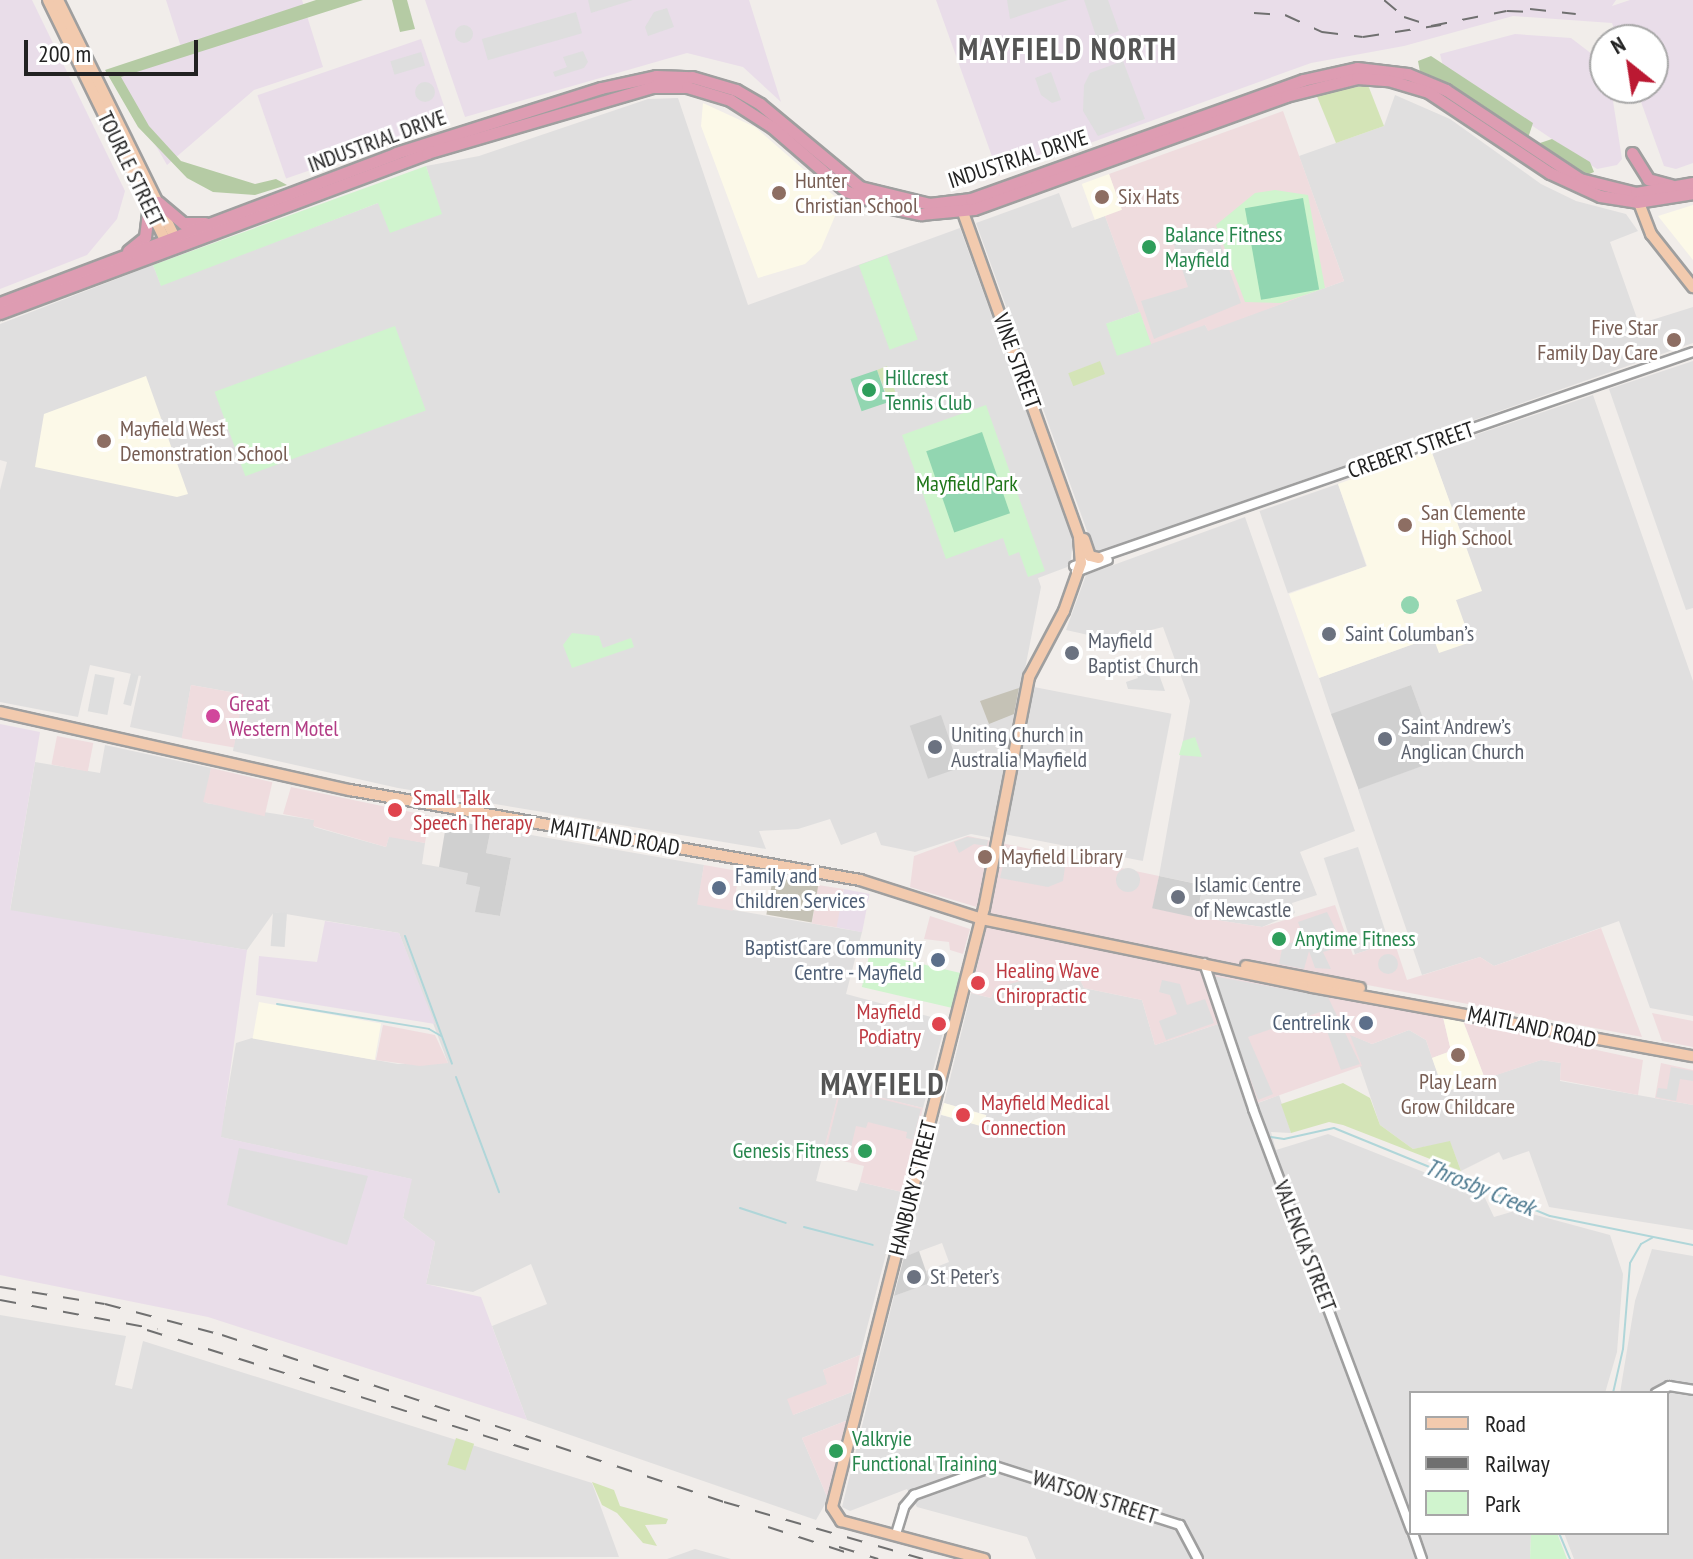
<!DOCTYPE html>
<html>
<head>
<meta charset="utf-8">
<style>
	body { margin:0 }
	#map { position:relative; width:1693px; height:1559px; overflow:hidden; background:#f1edea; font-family:"PT Sans Narrow",sans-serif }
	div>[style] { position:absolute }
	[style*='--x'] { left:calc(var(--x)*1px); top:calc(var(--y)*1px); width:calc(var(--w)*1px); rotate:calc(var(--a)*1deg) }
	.residential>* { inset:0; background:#e0dfdf; transform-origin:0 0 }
	.commercial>* { inset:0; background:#efdcde; transform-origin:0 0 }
	.industrial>* { inset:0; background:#e9dde9; transform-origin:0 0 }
	.education>* { inset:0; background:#fcf9e8; transform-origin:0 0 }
	.religious>* { inset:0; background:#d0d0d0; transform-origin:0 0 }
	.construction>* { inset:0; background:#c5c2b6; transform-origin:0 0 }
	.grass>* { inset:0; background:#d4e4b7; transform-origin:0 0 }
	.forest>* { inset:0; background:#b5cba4 }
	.park>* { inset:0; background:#d0f4ce; transform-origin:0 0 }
	.pitch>* { inset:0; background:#92d6b1; transform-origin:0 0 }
	.round { border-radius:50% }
	.parking>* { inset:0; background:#dedede; transform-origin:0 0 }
	.stream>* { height:2px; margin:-1px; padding:0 1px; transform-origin:1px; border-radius:1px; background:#b0d6d9 }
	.roads { filter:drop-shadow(2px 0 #9f9f9f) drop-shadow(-2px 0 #9f9f9f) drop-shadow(0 2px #9f9f9f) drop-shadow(0 -2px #9f9f9f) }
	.minor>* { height:8px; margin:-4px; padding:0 4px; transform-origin:4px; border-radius:4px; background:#fff }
	.major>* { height:10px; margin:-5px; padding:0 5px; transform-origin:5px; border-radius:5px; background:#f2caae }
	.highway>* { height:11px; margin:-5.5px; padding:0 5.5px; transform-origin:5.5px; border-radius:5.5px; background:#de9cb2 }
	.rail>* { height:2px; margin-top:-1px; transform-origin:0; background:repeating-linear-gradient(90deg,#707070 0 16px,transparent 0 32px) }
	.dots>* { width:22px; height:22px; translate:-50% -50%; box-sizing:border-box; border:4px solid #fff; border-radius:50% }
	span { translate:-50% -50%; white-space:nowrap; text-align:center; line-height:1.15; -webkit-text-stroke:6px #fff; paint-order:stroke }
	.street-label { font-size:22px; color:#222 }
	.education-label { font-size:22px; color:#785e54 }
	.left { translate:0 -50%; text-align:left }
	.right { translate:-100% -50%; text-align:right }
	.leisure-label { font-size:22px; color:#27864d }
	.park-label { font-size:22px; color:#20761a }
	.worship-label { font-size:22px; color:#5b616d }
	.hotel-label { font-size:22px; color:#b23c85 }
	.health-label { font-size:22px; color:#be3a42 }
	.service-label { font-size:22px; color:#4e5e75 }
	.water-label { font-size:24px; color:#4e7a90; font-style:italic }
	.district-label { font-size:30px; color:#555; font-weight:700; letter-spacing:2px }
	.legend { position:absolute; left:1409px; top:1391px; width:260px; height:144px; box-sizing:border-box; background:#fff; border:2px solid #a7a7a7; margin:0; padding:10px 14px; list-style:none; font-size:24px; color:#222 }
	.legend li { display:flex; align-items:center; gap:16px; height:40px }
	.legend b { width:40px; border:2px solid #a7a7a7 }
	.north { position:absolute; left:1589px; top:24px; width:80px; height:80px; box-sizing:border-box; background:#fff; border:2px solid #a7a7a7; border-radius:50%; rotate:330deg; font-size:22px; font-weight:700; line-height:32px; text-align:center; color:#222 }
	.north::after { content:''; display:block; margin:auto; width:28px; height:36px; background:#bb1932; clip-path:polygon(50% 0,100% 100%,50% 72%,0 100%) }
	.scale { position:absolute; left:24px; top:40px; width:174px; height:36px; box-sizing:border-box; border:4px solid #222; border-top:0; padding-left:10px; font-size:24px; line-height:28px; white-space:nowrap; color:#222; -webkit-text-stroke:6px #fff; paint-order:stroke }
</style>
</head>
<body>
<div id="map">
	<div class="residential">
		<i style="clip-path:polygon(1395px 95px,1450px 119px,1541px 184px,1576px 201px,1626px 214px,1638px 231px,1610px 242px,1639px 324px,1693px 307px,1693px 343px,1095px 553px,976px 223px,1059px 193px,1072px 228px,1105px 216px,1140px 312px,1106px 324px,1205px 325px,1208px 330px,1344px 281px,1299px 156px,1384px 126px)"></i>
		<i style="clip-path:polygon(678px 98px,748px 305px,960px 228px,1073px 540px,1070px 566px,1038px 578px,1041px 587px,992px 838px,971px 834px,915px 852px,881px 845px,876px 832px,841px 845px,830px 819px,798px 829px,759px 831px,766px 849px,398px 788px,233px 751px,242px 694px,191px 685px,182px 738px,130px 727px,141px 676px,90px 665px,78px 717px,0 702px,0 490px,7px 462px,0 460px,0 324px,153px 265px,161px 285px,431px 183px,426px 166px,479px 156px,648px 99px)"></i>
		<i style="clip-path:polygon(1693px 361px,1693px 608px,1686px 610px,1609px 389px)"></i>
		<i style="clip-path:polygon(1593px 395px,1693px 681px,1693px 1016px,1650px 1008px,1619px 921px,1494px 966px,1480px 957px,1422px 975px,1358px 789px,1438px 760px,1411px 685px,1332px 717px,1319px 678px,1433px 637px,1456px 600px,1481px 590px,1431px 450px)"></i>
		<i style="left:1338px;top:484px;width:87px;height:83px;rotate:71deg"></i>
		<i style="clip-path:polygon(1245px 517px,1355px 831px,1300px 852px,1317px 895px,1292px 903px,1295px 913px,1262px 927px,1197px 917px,1203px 885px,1159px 876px,1190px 701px,1163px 627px,1111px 640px,1066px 630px,1086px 575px)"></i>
		<i style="left:1034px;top:687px;width:140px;height:150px;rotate:11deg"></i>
		<i style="clip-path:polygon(105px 745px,211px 768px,206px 803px,315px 820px,314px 827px,386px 847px,389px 836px,425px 843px,422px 864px,468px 872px,480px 887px,476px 912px,500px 916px,511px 858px,486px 853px,491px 828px,704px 865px,698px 904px,862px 932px,846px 994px,946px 1021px,923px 1108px,840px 1088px,816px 1181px,857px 1191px,860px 1182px,902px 1192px,860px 1355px,823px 1370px,828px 1383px,793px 1415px,852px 1392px,848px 1420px,802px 1438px,828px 1499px,816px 1520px,527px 1420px,492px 1326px,547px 1304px,531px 1264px,473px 1292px,426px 1284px,435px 1242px,403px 1218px,411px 1179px,220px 1137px,236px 1043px,252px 1038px,398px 1064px,448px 1063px,399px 933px,274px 912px,247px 950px,10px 911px,35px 762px,100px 773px)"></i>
		<i style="left:1358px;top:847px;width:101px;height:36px;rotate:72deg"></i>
		<i style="clip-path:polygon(1076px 970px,1084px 988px,1142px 1000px,1155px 1045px,1227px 1021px,1258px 1103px,1279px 1095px,1291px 1133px,1271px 1132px,1276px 1150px,1328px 1134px,1484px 1196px,1494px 1217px,1518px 1210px,1610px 1235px,1623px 1274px,1617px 1352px,1605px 1393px,1411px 1393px,1411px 1533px,1531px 1533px,1530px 1559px,1036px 1559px,1027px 1537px,917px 1507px,907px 1489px,850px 1511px,842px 1507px,894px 1296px,929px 1283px,926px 1271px,949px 1262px,942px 1243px,904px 1257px,941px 1115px,982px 1126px,986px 1115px,944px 1103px,971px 993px,991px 998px,995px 988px,1023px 976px,1043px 980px)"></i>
		<i style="clip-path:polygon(1409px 1030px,1426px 1040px,1444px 1092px,1541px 1060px,1561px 1063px,1560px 1081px,1693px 1105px,1693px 1230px,1549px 1207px,1529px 1151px,1503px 1160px,1499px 1152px,1461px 1171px,1450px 1142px,1413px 1149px,1380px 1125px,1349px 1034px,1372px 1044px)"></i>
		<i style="clip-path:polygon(1652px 1249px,1693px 1256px,1693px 1559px,1574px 1559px,1564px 1533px,1667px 1533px,1667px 1393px,1620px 1393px,1635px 1301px)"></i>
		<i style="clip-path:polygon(0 1315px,126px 1336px,115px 1385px,132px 1389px,143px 1341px,592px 1483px,619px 1557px,0 1559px)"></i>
		<i style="clip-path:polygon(695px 1549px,731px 1559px,667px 1559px)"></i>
	</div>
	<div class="commercial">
		<i style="clip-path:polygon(1283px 111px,1344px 281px,1208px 331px,1205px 325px,1151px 344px,1105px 216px,1121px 209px,1109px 174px)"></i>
		<i style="left:191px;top:685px;width:53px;height:54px;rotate:10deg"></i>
		<i style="left:57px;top:736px;width:37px;height:29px;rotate:11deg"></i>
		<i style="left:211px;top:768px;width:63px;height:35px;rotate:13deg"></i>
		<i style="clip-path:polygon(291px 787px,430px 816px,425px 843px,389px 837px,386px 847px,313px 826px,314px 820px,283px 814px)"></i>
		<i style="clip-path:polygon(968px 836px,1159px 876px,1153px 908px,1197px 917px,1262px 927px,1335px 905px,1353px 955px,1394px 941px,1407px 980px,1480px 957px,1494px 966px,1601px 928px,1642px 1037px,1362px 984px,1322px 993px,1443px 1017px,1451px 1051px,1432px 1058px,1426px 1040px,1409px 1030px,1372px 1044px,1350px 1035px,1362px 1066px,1257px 1103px,1227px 1021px,1155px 1045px,1142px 1000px,1084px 988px,1075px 970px,1043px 980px,1041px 973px,1033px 971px,1032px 978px,995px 988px,991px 998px,971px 993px,990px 911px,910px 887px,914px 856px)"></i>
		<i style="left:704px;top:865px;width:36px;height:40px;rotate:10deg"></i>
		<i style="left:818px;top:885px;width:26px;height:39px;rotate:9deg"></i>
		<i style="clip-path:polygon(930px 916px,970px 929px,963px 954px,950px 950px,949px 942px,924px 939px)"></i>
		<i style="clip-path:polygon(1652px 1013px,1693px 1021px,1693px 1047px,1662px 1041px)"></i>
		<i style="clip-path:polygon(1463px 1021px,1643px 1060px,1638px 1095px,1560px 1080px,1561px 1063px,1541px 1060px,1485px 1079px)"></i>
		<i style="clip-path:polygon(383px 1025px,435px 1035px,448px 1063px,420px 1066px,376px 1060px)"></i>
		<i style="clip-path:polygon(1661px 1063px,1693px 1070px,1693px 1105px,1655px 1098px)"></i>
		<i style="clip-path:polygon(840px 1087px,923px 1108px,902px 1192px,860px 1182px,864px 1166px,822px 1156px)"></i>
		<i style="clip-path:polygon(860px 1355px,852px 1392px,793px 1415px,787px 1399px,827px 1384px,823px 1370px)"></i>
		<i style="clip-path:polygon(848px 1420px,828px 1499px,802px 1438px)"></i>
	</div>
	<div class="industrial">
		<i style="clip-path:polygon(0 0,32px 0,125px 191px,117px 219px,87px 255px,0 289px)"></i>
		<i style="clip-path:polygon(166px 0,302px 0,323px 67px,254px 90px,167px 165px,112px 70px,181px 47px)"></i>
		<i style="clip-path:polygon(425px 0,749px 0,781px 102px,743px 67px,687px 53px,465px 117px)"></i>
		<i style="clip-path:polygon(936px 0,1616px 0,1612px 6px,1630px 0,1693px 0,1693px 163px,1676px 169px,1664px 166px,1636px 88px,1653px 88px,1653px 40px,1618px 40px,1612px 23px,1513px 16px,1404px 46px,1311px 63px,999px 176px)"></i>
		<i style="clip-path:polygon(1515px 34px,1571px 38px,1605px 64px,1605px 88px,1611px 88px,1622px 159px,1617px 165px,1597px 169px,1443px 66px,1440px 54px)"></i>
		<i style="left:421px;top:39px;width:88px;height:173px;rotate:71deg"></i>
		<i style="clip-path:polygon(0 724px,40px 732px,10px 910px,247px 950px,221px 1137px,412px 1179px,403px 1218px,435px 1242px,426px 1284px,481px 1297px,527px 1420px,208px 1317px,0 1275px)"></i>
		<i style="left:844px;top:889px;width:26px;height:39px;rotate:11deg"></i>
		<i style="clip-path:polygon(325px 921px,399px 933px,435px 1024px,256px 995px,259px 956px,317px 962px)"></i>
	</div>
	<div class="education">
		<i style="clip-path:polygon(703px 103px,755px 127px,841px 202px,821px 249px,805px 264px,758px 278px,701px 126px)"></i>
		<i style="left:1109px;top:174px;width:38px;height:29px;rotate:70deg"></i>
		<i style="clip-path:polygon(1693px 205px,1693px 260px,1658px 216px)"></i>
		<i style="clip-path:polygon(146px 376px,188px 494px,177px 497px,35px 467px,44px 414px)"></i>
		<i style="clip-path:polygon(1431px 450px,1482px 591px,1456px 600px,1471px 642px,1439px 653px,1433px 637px,1319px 678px,1289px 594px,1367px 566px,1338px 484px)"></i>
		<i style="left:259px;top:1002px;width:124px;height:37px;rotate:10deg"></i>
		<i style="clip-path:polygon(1443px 1017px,1463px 1021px,1485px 1079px,1444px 1092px,1432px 1058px,1451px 1051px)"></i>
		<i style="left:944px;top:1103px;width:44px;height:12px;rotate:16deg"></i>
	</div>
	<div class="religious">
		<i style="left:1411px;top:685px;width:80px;height:85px;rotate:70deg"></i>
		<i style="left:941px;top:715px;width:56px;height:33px;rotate:71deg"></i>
		<i style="clip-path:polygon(447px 819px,491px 828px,486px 853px,511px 858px,500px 916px,475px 912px,480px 887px,466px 884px,468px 873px,439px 867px)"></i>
		<i style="left:1159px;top:876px;width:45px;height:33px;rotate:12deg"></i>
		<i style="clip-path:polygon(919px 1251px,930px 1283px,894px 1296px,904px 1257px)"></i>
	</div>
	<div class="construction">
		<i style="clip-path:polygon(1019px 688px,1014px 714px,989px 724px,980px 701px)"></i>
		<i style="left:773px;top:877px;width:46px;height:38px;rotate:10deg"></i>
	</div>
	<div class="grass">
		<i style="clip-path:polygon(1368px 85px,1384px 126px,1336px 143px,1316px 94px)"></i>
		<i style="left:1100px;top:361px;width:14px;height:34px;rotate:69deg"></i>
		<i style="clip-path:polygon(887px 366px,898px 400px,890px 403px,877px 370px)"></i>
		<i style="clip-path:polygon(1343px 1083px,1370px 1098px,1380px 1125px,1413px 1149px,1450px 1141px,1461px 1171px,1343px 1125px,1329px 1122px,1291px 1133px,1281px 1104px)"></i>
		<i style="left:456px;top:1438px;width:19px;height:28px;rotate:18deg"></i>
		<i style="clip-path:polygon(592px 1482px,614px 1490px,620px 1506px,668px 1519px,666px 1524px,645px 1525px,657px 1546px,643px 1543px,617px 1513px,602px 1505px)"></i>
	</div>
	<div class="forest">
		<i style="clip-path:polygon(316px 0,363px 0,121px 77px,149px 126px,181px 161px,255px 184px,276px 179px,287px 185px,255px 195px,213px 192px,187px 178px,138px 127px,105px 70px)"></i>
		<i style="clip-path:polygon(392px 0,407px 0,415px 29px,400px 32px)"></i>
		<i style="clip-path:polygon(1431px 56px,1533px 123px,1528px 138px,1458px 90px,1420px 72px,1418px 61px)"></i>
		<i style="clip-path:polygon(1552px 139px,1590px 162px,1594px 172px,1587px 175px,1545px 150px,1540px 143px)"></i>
	</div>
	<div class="park">
		<i style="clip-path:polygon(426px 166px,442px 214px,390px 233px,378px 203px,161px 286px,153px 265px)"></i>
		<i style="clip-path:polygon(1275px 190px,1308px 195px,1325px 288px,1281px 303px,1245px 302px,1216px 225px,1255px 193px)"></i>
		<i style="left:887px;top:255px;width:90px;height:30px;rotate:70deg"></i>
		<i style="left:1140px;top:312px;width:34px;height:36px;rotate:71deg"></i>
		<i style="left:395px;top:326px;width:90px;height:192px;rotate:70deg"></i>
		<i style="clip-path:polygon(986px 405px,1045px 571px,1028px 577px,1019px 552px,1009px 556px,1003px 538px,946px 559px,902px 435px)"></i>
		<i style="clip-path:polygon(572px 633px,599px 636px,603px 648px,631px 638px,634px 647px,572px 668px,563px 645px)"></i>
		<i style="clip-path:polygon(1195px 737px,1202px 757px,1179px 755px,1183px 741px)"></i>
		<i style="left:870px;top:952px;width:94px;height:36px;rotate:13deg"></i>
		<i style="clip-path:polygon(1531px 1533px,1557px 1533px,1567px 1559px,1530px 1559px)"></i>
	</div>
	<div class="pitch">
		<i style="left:1303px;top:198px;width:93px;height:59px;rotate:80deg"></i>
		<i style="left:877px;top:370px;width:34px;height:28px;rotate:71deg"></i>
		<i style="left:982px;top:432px;width:86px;height:59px;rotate:71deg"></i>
		<i class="round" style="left:1401px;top:596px;width:18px;height:18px"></i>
	</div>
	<div class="parking">
		<i style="clip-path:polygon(588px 0,633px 0,591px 13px)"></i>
		<i style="clip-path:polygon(1007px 0,1068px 0,1010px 19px)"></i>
		<i style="clip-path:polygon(1084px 0,1108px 0,1119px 31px,1097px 39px)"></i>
		<i style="clip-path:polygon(667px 8px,674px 27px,648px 36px,645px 27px,654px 12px)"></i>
		<i style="left:576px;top:12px;width:22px;height:98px;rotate:74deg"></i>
		<i class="round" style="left:455px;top:25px;width:18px;height:18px"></i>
		<i style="clip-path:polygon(583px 51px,588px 62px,584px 68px,555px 77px,553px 72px,567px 67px,563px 57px)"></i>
		<i style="left:421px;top:52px;width:14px;height:32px;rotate:73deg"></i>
		<i style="clip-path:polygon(1123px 61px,1145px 119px,1098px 136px,1083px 111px,1084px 85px,1090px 73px)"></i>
		<i style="clip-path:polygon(1051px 72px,1061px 100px,1052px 103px,1041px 95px,1035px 78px)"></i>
		<i class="round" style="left:415px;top:82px;width:20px;height:20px"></i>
		<i style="clip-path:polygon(1214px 227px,1241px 303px,1154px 339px,1141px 301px,1188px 287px,1173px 242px)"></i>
		<i style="clip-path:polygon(1141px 669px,1144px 674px,1157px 669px,1165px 691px,1128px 689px,1126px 682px,1138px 678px,1135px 671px)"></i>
		<i style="left:131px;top:673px;width:8px;height:32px;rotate:14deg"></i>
		<i style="left:95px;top:674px;width:20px;height:38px;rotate:11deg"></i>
		<i style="clip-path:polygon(967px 837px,988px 840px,987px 846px,974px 844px,959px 853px,954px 842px)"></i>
		<i style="clip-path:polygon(1007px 848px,1066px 860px,1063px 881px,1048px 887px,1000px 878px)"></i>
		<i class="round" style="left:1116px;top:868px;width:24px;height:24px"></i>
		<i style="left:273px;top:912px;width:14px;height:34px;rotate:4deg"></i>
		<i style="clip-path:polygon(1327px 912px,1341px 940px,1339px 947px,1323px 952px,1331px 969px,1315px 968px,1309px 951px,1304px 969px,1279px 964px,1283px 944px,1305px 941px,1298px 922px)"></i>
		<i class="round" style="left:1378px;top:954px;width:20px;height:20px"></i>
		<i style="clip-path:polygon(1213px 976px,1328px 997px,1360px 1064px,1341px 1070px,1320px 1012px,1248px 1037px,1273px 1094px,1258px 1100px)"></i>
		<i style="clip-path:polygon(1162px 980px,1180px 984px,1187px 1005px,1205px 999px,1214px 1023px,1166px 1040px,1159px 1021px,1177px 1014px,1170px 995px,1159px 992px)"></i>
		<i style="clip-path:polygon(1671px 1067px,1693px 1071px,1693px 1081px,1680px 1079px,1676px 1101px,1656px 1097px,1658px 1088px,1667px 1089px)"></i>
		<i style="clip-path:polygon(841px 1089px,921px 1109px,913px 1140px,906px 1138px,907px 1132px,868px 1122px,866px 1128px,856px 1126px,848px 1160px,825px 1154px)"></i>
		<i style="clip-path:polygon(239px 1148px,368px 1176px,347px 1245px,227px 1205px)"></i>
	</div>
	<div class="stream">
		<i style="--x:405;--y:936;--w:136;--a:69.8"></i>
		<i style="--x:277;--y:1004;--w:154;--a:9.3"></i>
		<i style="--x:429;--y:1029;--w:14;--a:30"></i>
		<i style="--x:456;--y:1077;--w:123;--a:69.5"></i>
		<i style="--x:1271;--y:1137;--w:13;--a:9"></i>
		<i style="--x:1284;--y:1139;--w:51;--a:-12.4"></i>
		<i style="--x:1334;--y:1128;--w:233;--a:22.2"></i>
		<i style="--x:1550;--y:1216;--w:146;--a:11.5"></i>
		<i style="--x:740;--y:1208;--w:48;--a:18.1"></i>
		<i style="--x:804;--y:1227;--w:71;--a:14.6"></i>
		<i style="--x:1613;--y:1393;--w:45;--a:-77.2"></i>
		<i style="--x:1623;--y:1349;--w:86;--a:-85.3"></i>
		<i style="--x:1630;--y:1263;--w:22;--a:-60"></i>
		<i style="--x:1641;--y:1244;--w:13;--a:-29"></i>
		<i style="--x:1559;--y:1533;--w:28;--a:67"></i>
	</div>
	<div class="roads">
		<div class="minor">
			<i style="--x:1074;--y:566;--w:655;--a:-19.07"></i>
			<i style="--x:1076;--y:572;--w:34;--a:-21"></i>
			<i style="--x:1204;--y:963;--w:154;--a:71.4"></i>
			<i style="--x:1253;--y:1109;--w:449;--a:69.4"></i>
			<i style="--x:1656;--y:1393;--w:15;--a:-28"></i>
			<i style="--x:1669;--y:1386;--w:24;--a:9"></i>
			<i style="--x:1413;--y:1533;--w:28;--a:71"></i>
			<i style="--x:896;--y:1534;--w:28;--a:-73"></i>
			<i style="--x:904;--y:1507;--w:16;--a:-50"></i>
			<i style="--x:914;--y:1495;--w:86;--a:-19.7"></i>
			<i style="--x:995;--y:1466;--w:194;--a:17.7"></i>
			<i style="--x:1180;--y:1525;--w:38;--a:62"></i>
		</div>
		<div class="major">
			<i style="--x:48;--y:0;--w:274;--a:64"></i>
			<i style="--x:58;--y:0;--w:270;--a:63.8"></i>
			<i style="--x:1636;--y:195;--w:42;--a:69"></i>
			<i style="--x:1651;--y:234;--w:68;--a:51.6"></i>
			<i style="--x:960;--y:204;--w:354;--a:70.3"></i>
			<i style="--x:1079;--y:537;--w:26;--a:86"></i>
			<i style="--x:1081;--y:563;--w:51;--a:109.5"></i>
			<i style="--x:1064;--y:611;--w:75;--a:117.9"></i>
			<i style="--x:1029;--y:677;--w:235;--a:101"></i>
			<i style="--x:984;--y:908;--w:618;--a:104.24"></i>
			<i style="--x:832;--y:1507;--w:17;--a:57"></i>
			<i style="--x:841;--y:1521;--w:148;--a:14.9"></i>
			<i style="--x:1084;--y:539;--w:18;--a:71"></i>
			<i style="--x:1090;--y:556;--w:9;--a:13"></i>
			<i style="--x:0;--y:712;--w:359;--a:12.6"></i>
			<i style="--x:350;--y:790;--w:518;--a:10.01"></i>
			<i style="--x:860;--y:880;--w:128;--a:17.7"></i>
			<i style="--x:982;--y:919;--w:337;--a:11.6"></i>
			<i style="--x:1312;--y:987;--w:387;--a:10.3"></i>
			<i style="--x:1246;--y:966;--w:116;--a:10.9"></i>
		</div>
		<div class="highway">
			<i style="--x:1632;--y:153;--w:31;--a:58"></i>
			<i style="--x:1648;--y:179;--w:24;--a:15"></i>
			<i style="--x:158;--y:202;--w:33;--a:40"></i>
			<i style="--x:183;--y:223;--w:22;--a:0"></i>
			<i style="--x:128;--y:251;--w:22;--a:-39"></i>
			<i style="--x:145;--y:237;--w:31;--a:-83"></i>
			<i style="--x:0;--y:303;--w:423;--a:-20.7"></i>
			<i style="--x:396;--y:153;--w:215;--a:-17.6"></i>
			<i style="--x:601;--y:88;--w:56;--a:-12.3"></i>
			<i style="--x:656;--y:76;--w:36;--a:2"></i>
			<i style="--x:692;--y:77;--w:46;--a:16.5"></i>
			<i style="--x:736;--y:90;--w:28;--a:30"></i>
			<i style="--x:760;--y:104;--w:130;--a:39.7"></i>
			<i style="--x:860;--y:187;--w:71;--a:13.8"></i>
			<i style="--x:929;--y:204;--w:42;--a:-6.8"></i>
			<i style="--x:971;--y:199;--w:353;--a:-19.7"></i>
			<i style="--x:1303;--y:80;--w:55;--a:-12.5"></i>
			<i style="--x:1357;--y:68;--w:51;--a:6.7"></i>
			<i style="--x:1408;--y:74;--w:41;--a:22.8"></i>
			<i style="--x:1446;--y:90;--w:161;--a:33.6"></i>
			<i style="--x:1580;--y:179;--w:58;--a:14"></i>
			<i style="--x:1636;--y:193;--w:58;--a:-10"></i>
			<i style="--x:0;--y:313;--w:456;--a:-20.5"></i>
			<i style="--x:427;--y:153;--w:234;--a:-16.3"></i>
			<i style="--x:652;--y:87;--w:35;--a:0"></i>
			<i style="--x:687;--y:87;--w:45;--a:16.8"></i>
			<i style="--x:730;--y:100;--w:50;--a:32.7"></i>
			<i style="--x:772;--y:127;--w:98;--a:40.9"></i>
			<i style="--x:846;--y:191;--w:44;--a:21.3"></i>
			<i style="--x:887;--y:207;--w:35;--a:12"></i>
			<i style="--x:921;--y:214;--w:53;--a:-5.4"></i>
			<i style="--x:974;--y:209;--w:332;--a:-19.9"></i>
			<i style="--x:1286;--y:96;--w:73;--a:-14.2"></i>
			<i style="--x:1357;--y:78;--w:31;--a:4"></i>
			<i style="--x:1388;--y:80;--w:42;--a:16.7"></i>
			<i style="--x:1428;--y:92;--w:146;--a:33.6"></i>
			<i style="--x:1550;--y:173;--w:55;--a:24.7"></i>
			<i style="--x:1600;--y:196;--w:37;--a:9"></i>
			<i style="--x:1637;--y:202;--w:57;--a:-9.1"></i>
		</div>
	</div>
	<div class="rail">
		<i style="--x:1384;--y:0;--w:26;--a:40"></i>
		<i style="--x:1404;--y:17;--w:28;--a:18"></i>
		<i style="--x:1431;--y:26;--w:77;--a:-11.2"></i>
		<i style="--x:1507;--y:11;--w:32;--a:2"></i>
		<i style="--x:1530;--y:9;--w:46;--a:6.2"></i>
		<i style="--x:1254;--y:13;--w:31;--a:4"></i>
		<i style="--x:1285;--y:15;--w:41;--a:24.7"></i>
		<i style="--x:1322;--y:32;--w:41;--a:7"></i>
		<i style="--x:1363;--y:37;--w:79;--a:-8.7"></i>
		<i style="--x:0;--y:1287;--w:106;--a:9.2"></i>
		<i style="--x:105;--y:1304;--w:121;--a:14.8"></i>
		<i style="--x:222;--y:1335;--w:529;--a:18.4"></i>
		<i style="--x:724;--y:1502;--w:207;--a:16"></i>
		<i style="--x:0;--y:1300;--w:160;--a:10.5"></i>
		<i style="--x:147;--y:1330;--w:408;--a:17.4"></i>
		<i style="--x:768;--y:1527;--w:84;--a:18"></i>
		<i style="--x:839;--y:1547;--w:41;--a:17.1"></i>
	</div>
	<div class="dots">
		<i style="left:779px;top:193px;background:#8d6e63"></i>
		<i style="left:1102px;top:197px;background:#8d6e63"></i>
		<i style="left:1149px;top:247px;background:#2e9e5b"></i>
		<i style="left:1674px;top:340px;background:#8d6e63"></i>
		<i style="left:869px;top:390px;background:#2e9e5b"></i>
		<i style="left:104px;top:441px;background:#8d6e63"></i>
		<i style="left:1405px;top:525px;background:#8d6e63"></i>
		<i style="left:1329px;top:634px;background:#6b7280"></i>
		<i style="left:1072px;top:653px;background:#6b7280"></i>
		<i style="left:213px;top:716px;background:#d1479c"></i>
		<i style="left:1385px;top:739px;background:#6b7280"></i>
		<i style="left:935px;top:747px;background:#6b7280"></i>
		<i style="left:395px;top:810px;background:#e0444e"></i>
		<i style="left:985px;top:857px;background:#8d6e63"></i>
		<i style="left:719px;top:888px;background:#5c6f8a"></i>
		<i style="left:1178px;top:897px;background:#6b7280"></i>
		<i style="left:1279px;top:939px;background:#2e9e5b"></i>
		<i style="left:938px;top:960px;background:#5c6f8a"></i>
		<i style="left:978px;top:983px;background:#e0444e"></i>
		<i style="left:1366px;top:1023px;background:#5c6f8a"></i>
		<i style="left:939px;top:1024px;background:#e0444e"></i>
		<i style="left:1458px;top:1055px;background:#8d6e63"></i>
		<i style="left:963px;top:1115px;background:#e0444e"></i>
		<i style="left:865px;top:1151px;background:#2e9e5b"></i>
		<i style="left:914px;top:1277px;background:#6b7280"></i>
		<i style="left:836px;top:1451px;background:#2e9e5b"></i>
	</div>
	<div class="street-label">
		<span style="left:377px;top:141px;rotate:-20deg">INDUSTRIAL DRIVE</span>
		<span style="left:1018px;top:159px;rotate:-18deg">INDUSTRIAL DRIVE</span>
		<span style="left:131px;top:169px;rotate:64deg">TOURLE STREET</span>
		<span style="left:1017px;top:361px;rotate:70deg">VINE STREET</span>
		<span style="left:1411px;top:450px;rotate:-19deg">CREBERT STREET</span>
		<span style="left:615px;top:837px;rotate:10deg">MAITLAND ROAD</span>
		<span style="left:1532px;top:1027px;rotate:12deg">MAITLAND ROAD</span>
		<span style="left:913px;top:1188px;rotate:-76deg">HANBURY STREET</span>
		<span style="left:1305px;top:1246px;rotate:69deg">VALENCIA STREET</span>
		<span style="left:1095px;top:1497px;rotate:18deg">WATSON STREET</span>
	</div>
	<div class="education-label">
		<span class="left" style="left:795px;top:193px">Hunter<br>Christian School</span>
		<span class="left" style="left:1118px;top:197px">Six Hats</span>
		<span class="right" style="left:1658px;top:340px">Five Star<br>Family Day Care</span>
		<span class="left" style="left:120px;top:441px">Mayfield West<br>Demonstration School</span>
		<span class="left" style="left:1421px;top:525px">San Clemente<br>High School</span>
		<span class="left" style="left:1001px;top:857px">Mayfield Library</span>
		<span style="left:1458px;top:1094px">Play Learn<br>Grow Childcare</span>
	</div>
	<div class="leisure-label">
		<span class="left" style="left:1165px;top:247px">Balance Fitness<br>Mayfield</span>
		<span class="left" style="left:885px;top:390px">Hillcrest<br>Tennis Club</span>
		<span class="left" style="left:1295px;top:939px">Anytime Fitness</span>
		<span class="right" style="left:849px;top:1151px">Genesis Fitness</span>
		<span class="left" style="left:852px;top:1451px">Valkryie<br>Functional Training</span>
	</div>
	<div class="park-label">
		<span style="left:967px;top:484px">Mayfield Park</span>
	</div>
	<div class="worship-label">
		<span class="left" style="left:1345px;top:634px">Saint Columban’s</span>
		<span class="left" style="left:1088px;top:653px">Mayfield<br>Baptist Church</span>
		<span class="left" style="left:1401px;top:739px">Saint Andrew’s<br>Anglican Church</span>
		<span class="left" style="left:951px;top:747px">Uniting Church in<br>Australia Mayfield</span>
		<span class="left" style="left:1194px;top:897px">Islamic Centre<br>of Newcastle</span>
		<span class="left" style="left:930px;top:1277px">St Peter’s</span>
	</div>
	<div class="hotel-label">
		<span class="left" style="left:229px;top:716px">Great<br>Western Motel</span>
	</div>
	<div class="health-label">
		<span class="left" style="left:413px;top:810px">Small Talk<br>Speech Therapy</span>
		<span class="left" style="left:996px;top:983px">Healing Wave<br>Chiropractic</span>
		<span class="right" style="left:921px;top:1024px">Mayfield<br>Podiatry</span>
		<span class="left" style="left:981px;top:1115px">Mayfield Medical<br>Connection</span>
	</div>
	<div class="service-label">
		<span class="left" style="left:735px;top:888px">Family and<br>Children Services</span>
		<span class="right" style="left:922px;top:960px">BaptistCare Community<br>Centre - Mayfield</span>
		<span class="right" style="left:1350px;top:1023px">Centrelink</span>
	</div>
	<div class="water-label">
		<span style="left:1480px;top:1187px;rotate:22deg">Throsby Creek</span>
	</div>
	<div class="district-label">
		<span style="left:1068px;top:49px">MAYFIELD NORTH</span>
		<span style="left:883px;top:1084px">MAYFIELD</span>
	</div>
	<ul class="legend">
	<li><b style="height:10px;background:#f2caae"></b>Road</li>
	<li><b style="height:10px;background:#707070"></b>Railway</li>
	<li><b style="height:22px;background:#d0f4ce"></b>Park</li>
	</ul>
	<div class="north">N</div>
	<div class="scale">200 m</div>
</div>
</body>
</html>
